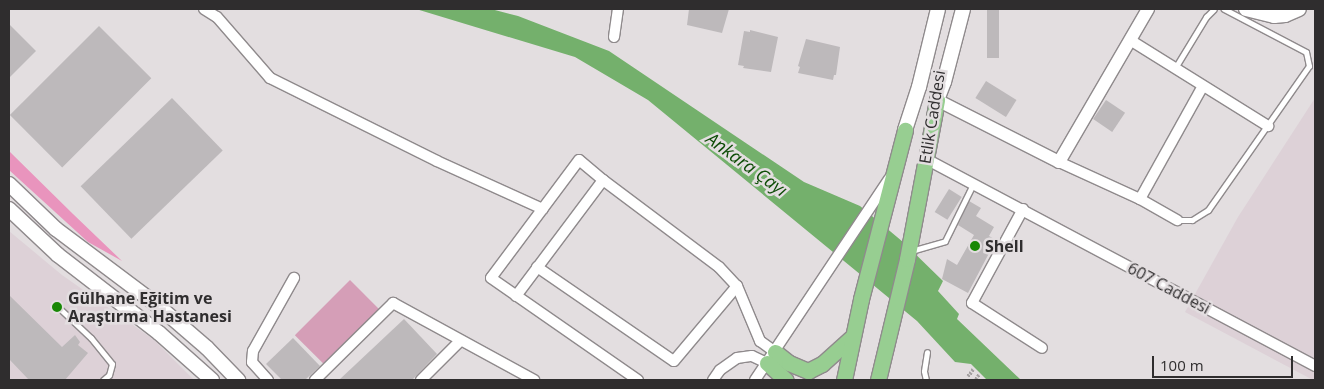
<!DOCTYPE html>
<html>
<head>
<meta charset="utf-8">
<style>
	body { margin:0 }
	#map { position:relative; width:1324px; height:389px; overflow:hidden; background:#e3dee0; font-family:"Open Sans",sans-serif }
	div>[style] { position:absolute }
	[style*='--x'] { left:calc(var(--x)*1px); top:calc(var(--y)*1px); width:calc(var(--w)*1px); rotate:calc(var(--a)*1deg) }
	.built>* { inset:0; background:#ddd1d7 }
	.green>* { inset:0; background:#d59eb7; transform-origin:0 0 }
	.forest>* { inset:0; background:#e994bd }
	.water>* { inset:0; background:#74b06c }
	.building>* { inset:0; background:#bdb9bb; transform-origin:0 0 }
	.path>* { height:2px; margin-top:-1px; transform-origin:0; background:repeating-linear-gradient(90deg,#a29e9f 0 4px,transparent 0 8px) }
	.roads { filter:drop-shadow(1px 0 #8f8a8c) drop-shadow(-1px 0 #8f8a8c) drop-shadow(0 1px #8f8a8c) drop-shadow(0 -1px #8f8a8c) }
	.service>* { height:5px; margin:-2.5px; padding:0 2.5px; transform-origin:2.5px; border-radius:2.5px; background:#fff }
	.minor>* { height:10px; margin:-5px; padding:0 5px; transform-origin:5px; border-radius:5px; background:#fff }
	.tertiary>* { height:12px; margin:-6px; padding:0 6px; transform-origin:6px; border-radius:6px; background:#fff }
	.secondary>* { height:14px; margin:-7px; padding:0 7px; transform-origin:7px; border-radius:7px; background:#fff }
	.primary>* { height:15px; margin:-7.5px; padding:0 7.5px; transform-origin:7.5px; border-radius:7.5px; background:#97ce91 }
	.dots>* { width:14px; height:14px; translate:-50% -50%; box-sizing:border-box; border:2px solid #e3dee0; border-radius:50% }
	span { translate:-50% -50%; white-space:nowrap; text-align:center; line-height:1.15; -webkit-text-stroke:5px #e3dee0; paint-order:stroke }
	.street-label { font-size:16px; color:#2f2d2e }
	.poi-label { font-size:16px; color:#2f2d2e; font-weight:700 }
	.left { translate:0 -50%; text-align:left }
	.water-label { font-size:18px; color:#0e4d07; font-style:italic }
	.frame { position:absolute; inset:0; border:10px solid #2f2d2e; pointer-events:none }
	.scale { position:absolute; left:1152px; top:356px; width:141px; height:22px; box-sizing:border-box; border:2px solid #2f2d2e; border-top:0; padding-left:6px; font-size:15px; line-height:18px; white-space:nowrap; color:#2f2d2e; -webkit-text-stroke:4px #e3dee0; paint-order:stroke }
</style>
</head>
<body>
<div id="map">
	<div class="built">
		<i style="clip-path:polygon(1315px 98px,1315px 380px,1313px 380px,1185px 312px,1238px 217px)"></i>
		<i style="clip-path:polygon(9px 231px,62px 275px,154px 340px,194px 380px,9px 380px)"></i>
	</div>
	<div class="green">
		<i style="left:350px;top:280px;width:42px;height:78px;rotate:45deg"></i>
	</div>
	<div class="forest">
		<i style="clip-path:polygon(9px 151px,73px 214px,122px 261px,88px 242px,9px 170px)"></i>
	</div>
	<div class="water">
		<i style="clip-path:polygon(416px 9px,491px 9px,518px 16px,609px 51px,804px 182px,860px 206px,903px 242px,943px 281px,938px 291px,959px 314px,957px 319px,1021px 380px,987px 380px,971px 364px,955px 362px,917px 321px,648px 100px,575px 57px)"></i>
	</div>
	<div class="building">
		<i style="clip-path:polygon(689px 9px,729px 9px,722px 33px,687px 25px)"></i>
		<i style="left:987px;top:9px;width:12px;height:49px"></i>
		<i style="clip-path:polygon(9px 24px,36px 51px,9px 78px)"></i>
		<i style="left:99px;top:26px;width:74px;height:126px;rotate:45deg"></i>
		<i style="clip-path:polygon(750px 30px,778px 37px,771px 72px,743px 68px,744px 66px,738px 65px,744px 31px,750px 32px)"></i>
		<i style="clip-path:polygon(806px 39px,840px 47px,836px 75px,834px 75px,833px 80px,798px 73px,800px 67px,798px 66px)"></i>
		<i style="left:986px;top:81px;width:36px;height:20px;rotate:32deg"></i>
		<i style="left:172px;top:98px;width:73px;height:127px;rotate:46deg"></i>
		<i style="left:1106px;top:100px;width:23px;height:23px;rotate:34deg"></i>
		<i style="left:949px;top:189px;width:15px;height:27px;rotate:32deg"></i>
		<i style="clip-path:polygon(969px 201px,981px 208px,976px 216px,994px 227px,989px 236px,996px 240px,968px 293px,942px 279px,947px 259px,957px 265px,974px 235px,958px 225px)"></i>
		<i style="clip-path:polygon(9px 295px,62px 347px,75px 335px,80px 342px,78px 345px,88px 353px,65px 380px,29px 380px,9px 359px)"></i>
		<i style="clip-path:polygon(404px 319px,437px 354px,414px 378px,412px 380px,339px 380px)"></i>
		<i style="clip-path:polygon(293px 338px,320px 366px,305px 380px,282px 380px,266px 364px)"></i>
	</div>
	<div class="path">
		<i style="--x:971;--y:369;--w:16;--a:43"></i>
		<i style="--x:969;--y:372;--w:12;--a:42"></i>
		<i style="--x:967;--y:374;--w:8;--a:45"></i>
	</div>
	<div class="roads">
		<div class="service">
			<i style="--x:1175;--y:68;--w:60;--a:-58.7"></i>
			<i style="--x:1206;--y:17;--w:11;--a:-45"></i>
			<i style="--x:1177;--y:220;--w:15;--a:0"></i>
			<i style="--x:1192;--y:220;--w:19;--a:-32"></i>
			<i style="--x:1208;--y:210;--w:176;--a:-55"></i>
			<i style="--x:1309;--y:66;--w:14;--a:-102"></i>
			<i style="--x:1306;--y:52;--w:93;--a:-152.3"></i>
			<i style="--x:911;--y:251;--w:35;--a:-16"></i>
			<i style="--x:945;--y:241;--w:64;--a:-63.8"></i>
			<i style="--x:57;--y:306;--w:47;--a:43.3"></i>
			<i style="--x:91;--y:338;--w:33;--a:51"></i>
			<i style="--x:112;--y:364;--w:11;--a:105"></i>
			<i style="--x:109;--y:375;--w:8;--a:140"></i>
			<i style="--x:926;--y:380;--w:9;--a:-103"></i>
			<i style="--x:924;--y:371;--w:19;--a:-81"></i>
		</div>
		<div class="minor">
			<i style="--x:204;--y:9;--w:15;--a:32"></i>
			<i style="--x:217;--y:17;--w:81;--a:49"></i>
			<i style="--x:270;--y:78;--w:186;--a:26.4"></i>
			<i style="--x:437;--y:161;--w:116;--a:24.4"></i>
			<i style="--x:614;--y:37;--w:28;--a:-82"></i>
			<i style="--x:1130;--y:40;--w:163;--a:31.9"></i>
			<i style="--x:926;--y:159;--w:441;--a:28"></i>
			<i style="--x:1059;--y:162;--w:89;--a:24.6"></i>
			<i style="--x:1140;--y:199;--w:43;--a:29.6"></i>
			<i style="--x:603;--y:180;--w:31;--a:-140"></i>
			<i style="--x:579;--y:160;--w:147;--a:126.7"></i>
			<i style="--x:491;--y:278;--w:179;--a:34.8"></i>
			<i style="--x:1140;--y:199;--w:129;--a:-60.9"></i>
			<i style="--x:1023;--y:209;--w:107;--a:118.5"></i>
			<i style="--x:972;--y:303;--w:83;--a:32.7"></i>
			<i style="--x:537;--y:267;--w:166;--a:34.5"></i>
			<i style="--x:674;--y:361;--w:98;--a:-50"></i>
			<i style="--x:516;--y:296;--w:145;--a:-53.1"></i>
			<i style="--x:603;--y:180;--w:145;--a:36.9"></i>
			<i style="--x:719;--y:267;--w:26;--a:47"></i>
			<i style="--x:737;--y:286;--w:60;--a:67.3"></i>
			<i style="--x:760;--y:341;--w:19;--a:36"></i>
			<i style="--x:268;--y:380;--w:24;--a:-132"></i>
			<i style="--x:252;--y:362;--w:11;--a:-85"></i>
			<i style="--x:253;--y:351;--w:84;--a:-60.7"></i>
			<i style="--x:315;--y:380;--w:110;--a:-44.6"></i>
			<i style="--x:393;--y:303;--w:161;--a:28.6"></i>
			<i style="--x:421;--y:380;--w:55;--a:-45"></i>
			<i style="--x:713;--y:380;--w:12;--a:-55"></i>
			<i style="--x:720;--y:370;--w:21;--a:-35"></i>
			<i style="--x:737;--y:358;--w:15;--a:-8"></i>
			<i style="--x:752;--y:356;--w:17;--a:25"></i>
			<i style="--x:755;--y:380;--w:242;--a:-56.3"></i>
		</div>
		<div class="tertiary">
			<i style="--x:937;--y:100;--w:137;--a:26.9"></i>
			<i style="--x:1059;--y:162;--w:177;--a:-59.8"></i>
		</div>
		<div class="secondary">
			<i style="--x:1246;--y:9;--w:29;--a:14"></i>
			<i style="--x:1274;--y:16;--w:11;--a:-5"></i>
			<i style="--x:1285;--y:15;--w:15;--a:-23"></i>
			<i style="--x:937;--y:100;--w:19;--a:-69"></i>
			<i style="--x:944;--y:82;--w:75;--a:-75.4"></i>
			<i style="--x:905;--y:130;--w:45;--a:-72"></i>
			<i style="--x:919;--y:87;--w:80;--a:-76.3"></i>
			<i style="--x:9;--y:184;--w:65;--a:43.8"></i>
			<i style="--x:56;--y:229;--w:125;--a:36.9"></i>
			<i style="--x:156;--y:304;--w:67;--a:40.8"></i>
			<i style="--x:207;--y:348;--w:45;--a:45.9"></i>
			<i style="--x:9;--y:209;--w:67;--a:43.2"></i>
			<i style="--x:58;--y:255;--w:128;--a:37.7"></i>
			<i style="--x:159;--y:333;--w:71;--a:41.6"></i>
		</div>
		<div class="primary">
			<i style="--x:775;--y:352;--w:18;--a:38"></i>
			<i style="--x:789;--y:363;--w:21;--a:23"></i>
			<i style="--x:808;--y:371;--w:16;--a:-27"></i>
			<i style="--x:822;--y:364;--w:40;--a:-42"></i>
			<i style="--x:767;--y:363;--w:25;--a:42"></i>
			<i style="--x:844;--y:380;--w:83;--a:-78.1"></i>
			<i style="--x:861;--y:299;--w:175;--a:-75.4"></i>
			<i style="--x:878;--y:380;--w:124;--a:-76.5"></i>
			<i style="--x:907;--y:259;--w:162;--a:-79.3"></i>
		</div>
	</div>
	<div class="dots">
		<i style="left:975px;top:246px;background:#188805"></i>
		<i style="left:57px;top:307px;background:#188805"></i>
	</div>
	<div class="street-label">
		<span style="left:932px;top:117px;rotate:-81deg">Etlik Caddesi</span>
		<span style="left:1169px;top:288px;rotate:28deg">607 Caddesi</span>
	</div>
	<div class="poi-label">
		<span class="left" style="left:985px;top:246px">Shell</span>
		<span class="left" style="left:68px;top:307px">Gülhane Eğitim ve<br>Araştırma Hastanesi</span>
	</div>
	<div class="water-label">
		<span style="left:747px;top:164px;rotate:36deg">Ankara Çayı</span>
	</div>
	<div class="frame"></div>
	<div class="scale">100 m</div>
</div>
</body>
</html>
